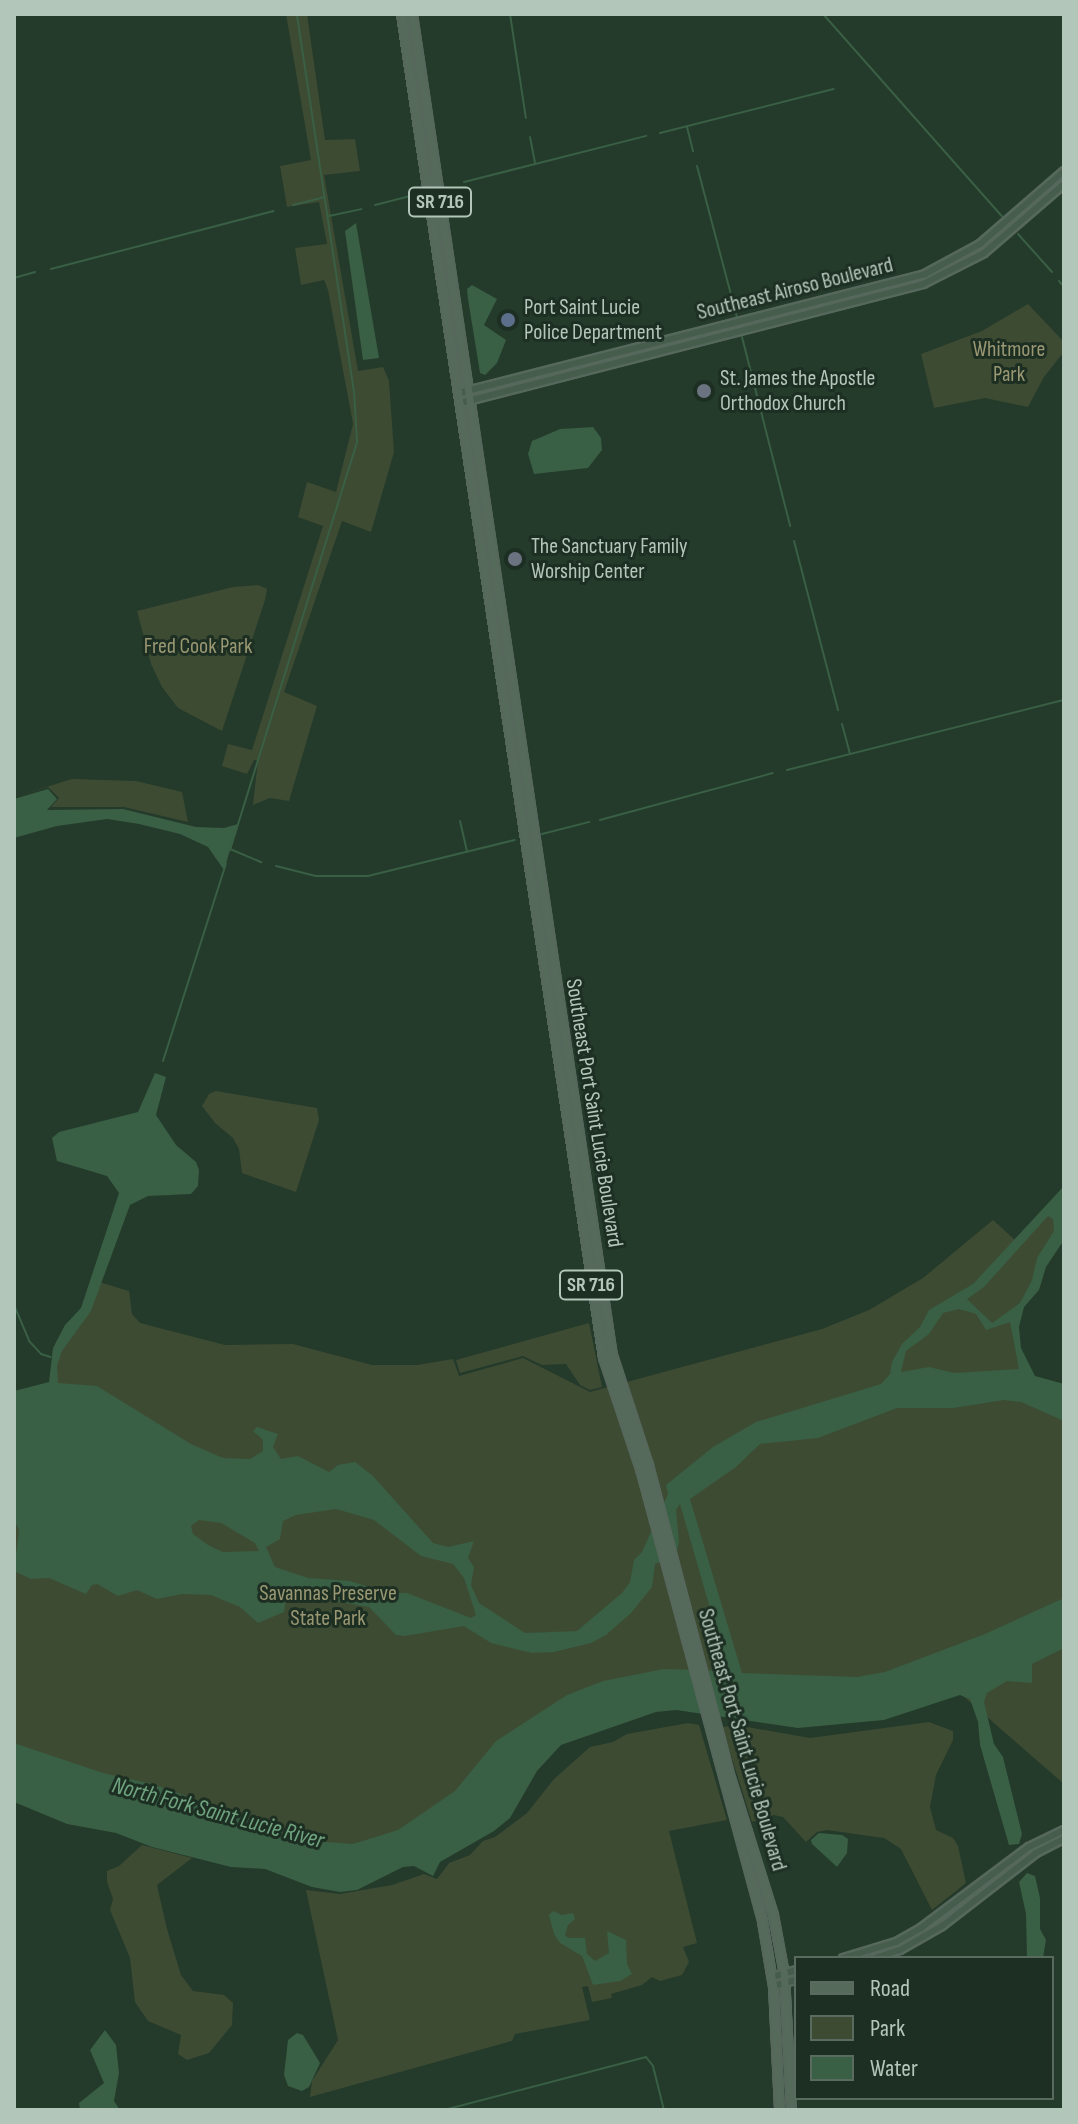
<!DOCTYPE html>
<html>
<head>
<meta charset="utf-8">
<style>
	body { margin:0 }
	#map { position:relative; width:1078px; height:2124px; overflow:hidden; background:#243a2b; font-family:"Sofia Sans Condensed",sans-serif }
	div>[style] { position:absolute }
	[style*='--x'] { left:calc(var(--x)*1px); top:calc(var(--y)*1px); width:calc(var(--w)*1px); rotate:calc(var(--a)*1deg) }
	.green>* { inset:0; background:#3d4b33 }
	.water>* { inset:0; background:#395f44 }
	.stream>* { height:2px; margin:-1px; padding:0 1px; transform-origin:1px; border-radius:1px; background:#395f44 }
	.canal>* { height:5px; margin:-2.5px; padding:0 2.5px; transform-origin:2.5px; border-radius:2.5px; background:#395f44 }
	.roads { filter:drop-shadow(2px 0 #56685c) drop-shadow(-2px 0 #56685c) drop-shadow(0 2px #56685c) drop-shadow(0 -2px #56685c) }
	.secondary>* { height:6px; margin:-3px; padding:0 3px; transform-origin:3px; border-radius:3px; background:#465d4e }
	.primary>* { height:7px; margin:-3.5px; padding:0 3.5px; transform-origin:3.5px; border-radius:3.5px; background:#566a5c }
	.dots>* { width:22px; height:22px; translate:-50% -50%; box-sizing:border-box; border:4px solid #1d2f23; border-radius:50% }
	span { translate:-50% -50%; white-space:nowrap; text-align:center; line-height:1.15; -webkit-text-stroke:6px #1d2f23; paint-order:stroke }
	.shield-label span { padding:2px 6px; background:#1d2f23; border:2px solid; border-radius:6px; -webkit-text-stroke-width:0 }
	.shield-label { font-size:20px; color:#b3c6ba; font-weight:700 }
	.street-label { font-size:22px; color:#b3c6ba }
	.poi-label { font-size:22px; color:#b3c6ba }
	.left { translate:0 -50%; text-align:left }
	.park-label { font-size:22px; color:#9a9873 }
	.water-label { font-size:24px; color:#6fa27e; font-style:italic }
	.frame { position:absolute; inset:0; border:16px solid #b3c6ba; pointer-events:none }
	.legend { position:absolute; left:794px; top:1956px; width:260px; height:144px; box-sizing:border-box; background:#1d2f23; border:2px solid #596b5f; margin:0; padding:10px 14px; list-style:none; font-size:24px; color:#b3c6ba }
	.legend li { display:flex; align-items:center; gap:16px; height:40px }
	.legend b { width:40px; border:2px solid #596b5f }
</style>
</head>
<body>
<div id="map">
	<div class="green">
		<i style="clip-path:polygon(286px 14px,307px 14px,325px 140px,355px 139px,360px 171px,324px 175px,358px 371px,383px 367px,389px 381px,394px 452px,371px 532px,342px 521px,284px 692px,317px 706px,289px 801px,270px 798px,253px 805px,258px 760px,254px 760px,247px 774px,222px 766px,228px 744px,252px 750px,323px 526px,298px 517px,307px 482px,336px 492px,353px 424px,328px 290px,324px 280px,301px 285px,295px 248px,327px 244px,319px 202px,287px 207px,280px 166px,311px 160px)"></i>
		<i style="clip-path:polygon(1028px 304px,1064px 342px,1063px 353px,1044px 377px,1028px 407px,985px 398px,934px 408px,921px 354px,982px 331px)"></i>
		<i style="clip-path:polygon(258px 585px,267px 589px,265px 600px,222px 731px,178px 708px,162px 687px,151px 664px,137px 611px,233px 587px)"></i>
		<i style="clip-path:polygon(72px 779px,136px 781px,182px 792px,188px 822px,124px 807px,51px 807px,59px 798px,48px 787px,14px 797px)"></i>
		<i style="clip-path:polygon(216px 1091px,317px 1108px,319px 1120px,296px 1192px,242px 1173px,239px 1149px,233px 1138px,215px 1123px,202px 1106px,209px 1094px)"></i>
		<i style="clip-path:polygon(1055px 1212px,1061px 1223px,1018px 1311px,1016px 1339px,1023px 1381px,1064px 1404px,1064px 1784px,947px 1682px,580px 1712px,460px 1816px,342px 1863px,14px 1761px,14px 1449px,45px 1424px,57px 1351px,99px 1282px,129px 1291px,132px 1314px,140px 1323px,225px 1345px,293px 1344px,372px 1365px,417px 1365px,453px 1359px,459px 1376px,523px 1358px,590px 1392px,822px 1329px,869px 1310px,923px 1278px,993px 1220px,1015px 1240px,1044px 1214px)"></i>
		<i style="clip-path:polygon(589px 1323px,602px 1387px,590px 1390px,580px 1385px,566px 1364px,542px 1365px,523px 1356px,460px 1373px,456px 1360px)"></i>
		<i style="clip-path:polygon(929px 1722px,953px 1731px,953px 1740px,936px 1775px,930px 1807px,936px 1830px,953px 1838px,958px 1846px,966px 1883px,932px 1910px,901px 1849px,884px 1838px,827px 1830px,817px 1832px,806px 1842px,783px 1817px,774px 1815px,752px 1822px,722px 1727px,736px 1725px,810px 1738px)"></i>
		<i style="clip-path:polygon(688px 1723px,699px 1725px,727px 1820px,669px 1831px,697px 1943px,683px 1947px,689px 1962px,682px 1975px,660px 1981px,652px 1977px,642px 1985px,611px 1994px,612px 1998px,592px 2002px,588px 1986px,582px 1987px,590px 2020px,515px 2034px,512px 2041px,310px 2097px,312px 2081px,338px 2040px,306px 1890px,340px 1894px,392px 1885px,424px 1874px,437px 1879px,449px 1863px,470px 1855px,483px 1841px,495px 1837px,527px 1813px,554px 1779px,590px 1747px,613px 1742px,627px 1734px)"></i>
		<i style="clip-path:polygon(142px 1845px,192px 1858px,157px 1885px,167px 1929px,181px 1975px,193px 1991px,224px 1995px,233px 2003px,232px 2025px,209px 2053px,187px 2060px,178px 2054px,181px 2035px,148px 2021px,135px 2002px,130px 1958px,110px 1910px,113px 1899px,107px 1882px,107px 1871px,119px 1866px)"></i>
	</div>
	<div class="water">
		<i style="clip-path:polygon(356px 223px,379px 358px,363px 360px,345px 231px)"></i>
		<i style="clip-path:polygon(472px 285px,497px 299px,484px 325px,506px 340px,497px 363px,485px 375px,480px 373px,468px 299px,467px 289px)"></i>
		<i style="clip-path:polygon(593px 427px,601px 438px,602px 450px,588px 468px,534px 474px,528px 454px,532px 441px,560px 429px)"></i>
		<i style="clip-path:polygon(48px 789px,57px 799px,47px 810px,123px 809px,196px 827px,224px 828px,238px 824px,224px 870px,208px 847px,180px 834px,139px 824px,107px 819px,57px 826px,14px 838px,14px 799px)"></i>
		<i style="clip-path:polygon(evenodd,155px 1073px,166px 1077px,156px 1115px,176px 1145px,196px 1162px,199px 1170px,198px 1186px,191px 1194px,148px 1196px,130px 1205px,91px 1311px,62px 1351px,57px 1366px,58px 1383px,97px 1386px,191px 1444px,223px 1458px,250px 1459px,263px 1451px,263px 1440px,253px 1431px,257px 1427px,278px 1434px,273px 1447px,281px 1459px,298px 1456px,329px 1472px,338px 1465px,355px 1462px,373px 1476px,433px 1543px,448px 1547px,474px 1541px,468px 1558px,474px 1567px,471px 1585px,479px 1603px,525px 1633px,577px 1631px,622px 1593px,630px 1582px,634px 1560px,642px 1552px,668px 1494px,666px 1485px,713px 1447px,756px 1422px,881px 1384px,890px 1374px,892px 1362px,902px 1344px,920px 1327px,929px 1310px,973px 1284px,1064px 1186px,1062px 1243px,1046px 1267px,1039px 1290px,1024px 1307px,1019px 1327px,1021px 1348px,1035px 1376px,1064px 1384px,1064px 1421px,1021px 1402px,1004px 1400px,953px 1408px,897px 1408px,818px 1438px,760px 1444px,736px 1467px,690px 1499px,742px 1673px,857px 1677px,885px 1672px,985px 1634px,1064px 1598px,1064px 1648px,1032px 1664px,1032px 1683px,1007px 1681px,987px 1693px,984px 1702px,994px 1744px,1003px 1757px,1022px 1834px,1019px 1844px,1009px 1845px,980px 1745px,978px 1722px,970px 1699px,960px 1695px,884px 1720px,798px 1728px,676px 1710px,656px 1712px,561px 1745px,537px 1771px,510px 1818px,494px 1831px,440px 1862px,433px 1876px,414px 1866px,403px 1867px,357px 1890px,340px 1892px,312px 1887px,265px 1869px,231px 1867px,152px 1847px,116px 1833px,67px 1824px,14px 1802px,14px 1743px,103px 1773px,152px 1784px,314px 1841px,353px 1844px,398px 1830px,455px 1791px,496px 1741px,567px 1695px,603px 1681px,664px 1669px,728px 1671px,680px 1504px,676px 1510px,679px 1541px,676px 1555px,655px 1564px,652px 1587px,631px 1613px,606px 1635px,591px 1643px,554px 1652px,532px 1653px,491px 1643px,464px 1626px,405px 1636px,396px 1635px,369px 1607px,318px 1598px,286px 1597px,284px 1612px,258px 1623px,240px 1607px,211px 1595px,182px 1594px,157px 1599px,137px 1590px,118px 1596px,97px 1584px,92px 1585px,86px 1594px,49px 1578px,31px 1579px,14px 1571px,19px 1530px,14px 1520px,14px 1391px,49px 1382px,53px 1348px,65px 1325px,81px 1308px,119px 1193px,107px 1176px,57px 1161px,52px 1138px,59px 1132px,138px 1112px,155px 1073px,1048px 1216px,1053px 1219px,1054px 1231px,1037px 1258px,1032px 1280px,1020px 1303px,992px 1323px,967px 1299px,984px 1287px,1048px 1216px,155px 1073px,959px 1309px,976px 1314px,986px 1330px,1010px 1322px,1019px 1369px,954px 1373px,929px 1367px,901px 1372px,906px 1351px,929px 1334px,943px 1313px,959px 1309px,155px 1073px,336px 1509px,374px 1520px,421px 1556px,453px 1564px,464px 1578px,476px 1615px,471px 1618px,407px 1593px,387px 1593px,350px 1581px,308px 1578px,275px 1567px,266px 1547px,280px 1539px,283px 1521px,296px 1515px,336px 1509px,155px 1073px,199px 1520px,221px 1523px,255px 1543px,259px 1551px,223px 1552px,208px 1545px,193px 1534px,191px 1526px,199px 1520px)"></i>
		<i style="clip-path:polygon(819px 1833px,842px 1835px,848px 1839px,847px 1853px,837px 1867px,812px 1844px,811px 1840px)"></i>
		<i style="clip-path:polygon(1027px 1873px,1035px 1876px,1040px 1898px,1040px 1929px,1046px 1940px,1043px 1958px,1027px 1958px,1026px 1914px,1019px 1882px)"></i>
		<i style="clip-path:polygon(553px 1911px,562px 1915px,573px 1913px,575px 1919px,568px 1925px,565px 1935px,568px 1938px,585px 1938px,587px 1954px,595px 1961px,609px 1953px,607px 1931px,626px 1940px,627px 1964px,632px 1974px,620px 1981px,593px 1985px,582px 1956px,560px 1943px,554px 1934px,549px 1915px)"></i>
		<i style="clip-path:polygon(105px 2030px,116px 2045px,119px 2073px,114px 2101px,120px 2110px,80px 2110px,79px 2103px,104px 2083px,90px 2050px)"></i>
		<i style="clip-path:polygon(297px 2033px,303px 2035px,320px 2063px,309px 2087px,302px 2091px,288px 2086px,284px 2075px,288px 2040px)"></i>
	</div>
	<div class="stream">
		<i style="--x:510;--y:14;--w:105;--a:81.3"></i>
		<i style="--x:823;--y:14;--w:270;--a:48.5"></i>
		<i style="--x:687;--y:127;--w:25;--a:76"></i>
		<i style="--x:660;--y:133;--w:179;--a:-14.2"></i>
		<i style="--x:530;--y:137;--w:26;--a:79"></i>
		<i style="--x:697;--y:166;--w:156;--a:75.2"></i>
		<i style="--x:464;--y:182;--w:188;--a:-14.2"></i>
		<i style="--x:293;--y:205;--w:32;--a:-14"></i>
		<i style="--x:375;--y:205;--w:49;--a:-14.3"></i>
		<i style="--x:329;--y:216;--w:33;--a:-12"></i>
		<i style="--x:1018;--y:234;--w:51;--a:48.2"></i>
		<i style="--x:51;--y:269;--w:230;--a:-14.6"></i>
		<i style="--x:14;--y:278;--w:22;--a:-16"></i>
		<i style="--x:1059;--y:281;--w:8;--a:50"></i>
		<i style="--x:742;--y:337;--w:195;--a:75.7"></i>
		<i style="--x:794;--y:541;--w:175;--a:75.4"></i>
		<i style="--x:842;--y:724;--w:30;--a:75"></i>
		<i style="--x:787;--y:770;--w:285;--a:-14.2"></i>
		<i style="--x:600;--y:820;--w:179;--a:-15.2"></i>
		<i style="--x:460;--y:821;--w:31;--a:77"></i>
		<i style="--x:542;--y:834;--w:49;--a:-14.3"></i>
		<i style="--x:230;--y:849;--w:34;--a:23"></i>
		<i style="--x:230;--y:850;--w:428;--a:-72.7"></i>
		<i style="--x:357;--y:441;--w:49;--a:-93.5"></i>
		<i style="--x:354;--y:392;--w:382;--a:-98.6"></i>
		<i style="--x:276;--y:866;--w:41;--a:14"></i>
		<i style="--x:316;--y:876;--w:52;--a:0"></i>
		<i style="--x:368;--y:876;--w:151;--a:-13.8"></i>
		<i style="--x:163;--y:1061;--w:207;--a:-72.3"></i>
		<i style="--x:14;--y:1305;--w:39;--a:67"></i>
		<i style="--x:29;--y:1341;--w:18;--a:47"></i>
		<i style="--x:41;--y:1354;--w:10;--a:17"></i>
		<i style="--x:444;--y:2110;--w:209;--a:-14.7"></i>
		<i style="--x:646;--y:2057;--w:11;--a:52"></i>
		<i style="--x:653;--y:2066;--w:45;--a:76"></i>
	</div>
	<div class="canal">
		<i style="--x:1064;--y:448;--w:52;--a:90"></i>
	</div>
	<div class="roads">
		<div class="secondary">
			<i style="--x:459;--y:393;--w:481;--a:-14.3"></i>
			<i style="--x:925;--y:274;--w:63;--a:-28.6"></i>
			<i style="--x:980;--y:244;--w:111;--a:-41"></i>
			<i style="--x:460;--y:403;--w:478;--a:-14.4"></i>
			<i style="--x:923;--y:284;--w:68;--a:-26.9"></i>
			<i style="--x:984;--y:253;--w:106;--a:-40.8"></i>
			<i style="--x:843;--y:1958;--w:55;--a:-16.8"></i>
			<i style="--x:896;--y:1942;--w:29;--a:-29"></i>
			<i style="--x:921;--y:1928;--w:135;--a:-36.9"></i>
			<i style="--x:1029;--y:1847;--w:39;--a:-26"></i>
			<i style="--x:875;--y:1958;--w:26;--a:-18"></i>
			<i style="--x:900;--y:1950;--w:48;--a:-29.7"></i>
			<i style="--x:942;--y:1926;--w:119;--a:-37.8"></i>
			<i style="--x:1036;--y:1853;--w:31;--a:-27"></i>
			<i style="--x:772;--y:1977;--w:25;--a:-16"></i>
			<i style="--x:773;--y:1986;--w:24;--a:-15"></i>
		</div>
		<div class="primary">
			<i style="--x:401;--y:14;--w:1358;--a:81.45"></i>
			<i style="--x:603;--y:1357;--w:117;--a:71.6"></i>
			<i style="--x:640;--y:1468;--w:469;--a:74.9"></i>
			<i style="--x:762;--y:1921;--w:66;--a:80.4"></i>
			<i style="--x:773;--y:1986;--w:124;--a:87.2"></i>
			<i style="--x:412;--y:14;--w:1356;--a:81.52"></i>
			<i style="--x:612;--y:1355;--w:116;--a:71.9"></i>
			<i style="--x:648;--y:1465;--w:316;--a:75.3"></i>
			<i style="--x:728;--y:1771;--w:151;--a:72.6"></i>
			<i style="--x:773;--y:1915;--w:60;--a:79.4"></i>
			<i style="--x:784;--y:1974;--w:136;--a:87.1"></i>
			<i style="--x:427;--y:177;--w:10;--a:61"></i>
			<i style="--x:432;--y:186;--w:32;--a:81"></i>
			<i style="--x:437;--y:218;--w:8;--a:50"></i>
		</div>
	</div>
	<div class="dots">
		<i style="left:508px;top:320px;background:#5c6f8a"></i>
		<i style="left:704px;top:391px;background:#6b7280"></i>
		<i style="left:515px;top:559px;background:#6b7280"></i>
	</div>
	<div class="shield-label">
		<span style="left:440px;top:202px">SR 716</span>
		<span style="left:591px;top:1285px">SR 716</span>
	</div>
	<div class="street-label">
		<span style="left:795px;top:289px;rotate:-14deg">Southeast Airoso Boulevard</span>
		<span style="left:594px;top:1113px;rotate:81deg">Southeast Port Saint Lucie Boulevard</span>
		<span style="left:742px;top:1740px;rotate:74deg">Southeast Port Saint Lucie Boulevard</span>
	</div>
	<div class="poi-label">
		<span class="left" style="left:524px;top:320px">Port Saint Lucie<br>Police Department</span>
		<span class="left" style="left:720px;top:391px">St. James the Apostle<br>Orthodox Church</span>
		<span class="left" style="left:531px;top:559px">The Sanctuary Family<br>Worship Center</span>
	</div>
	<div class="park-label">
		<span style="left:1009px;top:362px">Whitmore<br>Park</span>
		<span style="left:198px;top:647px">Fred Cook Park</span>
		<span style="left:328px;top:1606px">Savannas Preserve<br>State Park</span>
	</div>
	<div class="water-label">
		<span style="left:218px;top:1813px;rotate:15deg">North Fork Saint Lucie River</span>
	</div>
	<div class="frame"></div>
	<ul class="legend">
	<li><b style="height:10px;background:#566a5c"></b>Road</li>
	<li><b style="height:22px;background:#3d4b33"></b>Park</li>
	<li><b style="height:22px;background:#395f44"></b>Water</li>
	</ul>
</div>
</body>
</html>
